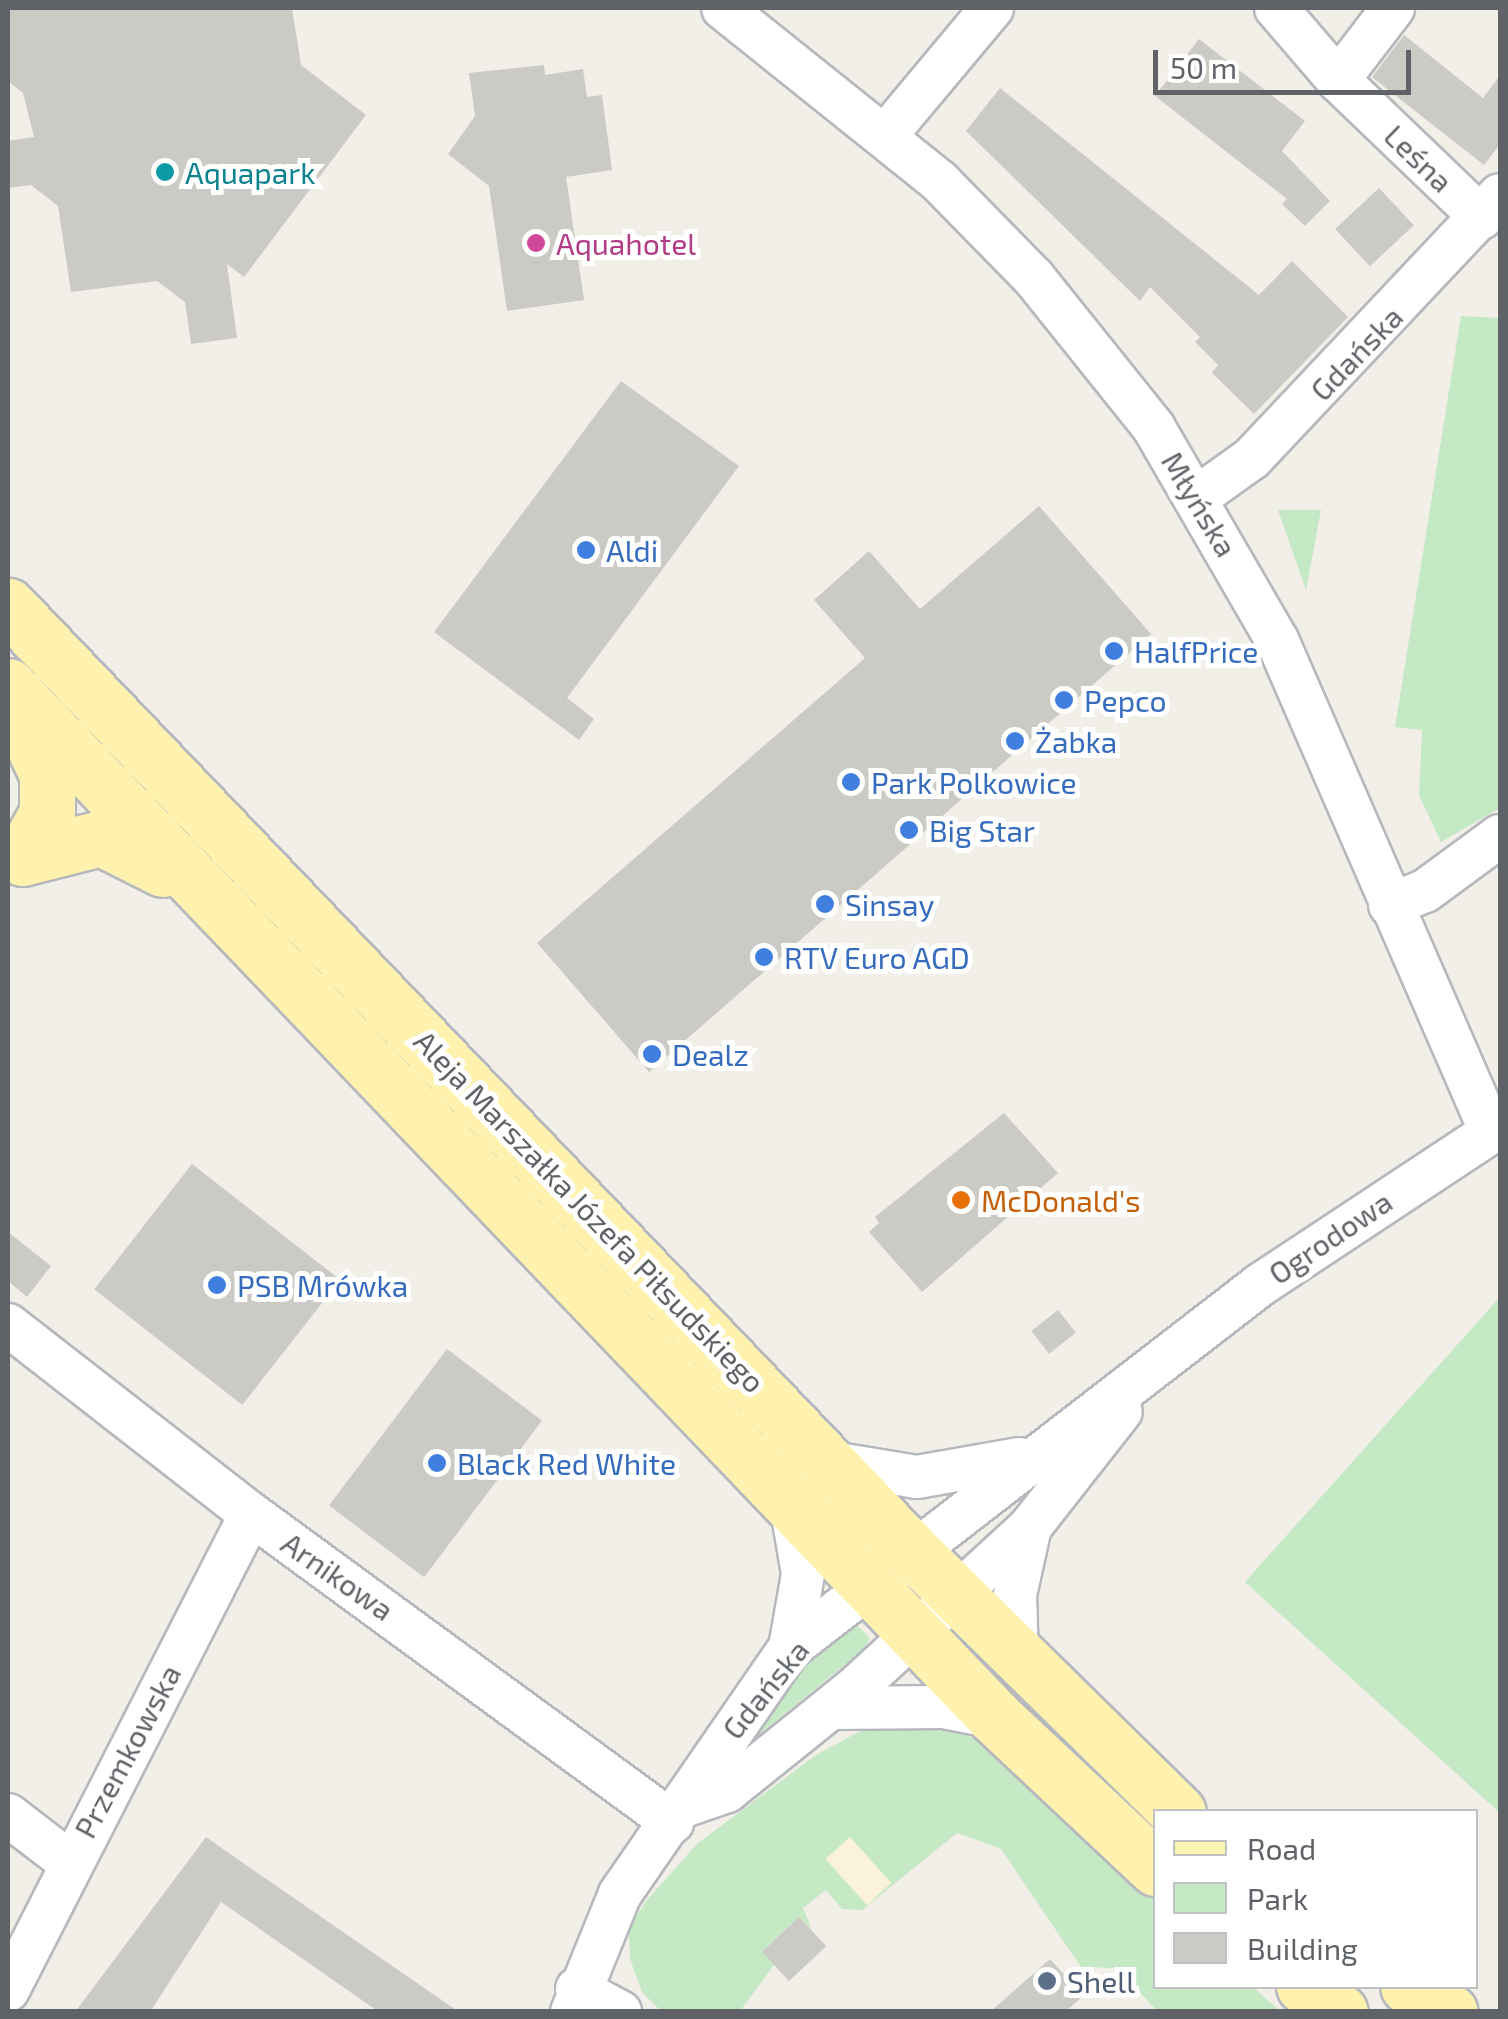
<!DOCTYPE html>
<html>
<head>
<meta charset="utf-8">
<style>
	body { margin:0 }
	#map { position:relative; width:1508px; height:2019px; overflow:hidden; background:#f1efe8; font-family:"Exo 2",sans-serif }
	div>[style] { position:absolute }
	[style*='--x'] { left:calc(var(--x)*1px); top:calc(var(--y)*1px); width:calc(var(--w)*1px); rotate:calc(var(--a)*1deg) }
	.green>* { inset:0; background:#c5e8c5 }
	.sand>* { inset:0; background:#fbf3d9; transform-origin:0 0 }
	.building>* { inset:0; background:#cccac5; transform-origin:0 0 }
	.roads { filter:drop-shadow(2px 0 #b5b8bc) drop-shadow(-2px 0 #b5b8bc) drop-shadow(0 2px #b5b8bc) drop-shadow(0 -2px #b5b8bc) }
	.minor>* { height:42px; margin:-21px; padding:0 21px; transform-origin:21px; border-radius:21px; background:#fff }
	.major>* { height:55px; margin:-27.5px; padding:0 27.5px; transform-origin:27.5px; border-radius:27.5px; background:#fff2af }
	.dots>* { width:28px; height:28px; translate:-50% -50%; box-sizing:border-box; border:5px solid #fff; border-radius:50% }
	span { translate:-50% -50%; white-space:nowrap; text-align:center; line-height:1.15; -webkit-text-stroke:10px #fff; paint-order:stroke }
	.street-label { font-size:30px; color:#5f6368 }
	.culture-label { font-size:30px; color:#0d838f }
	.left { translate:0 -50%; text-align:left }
	.hotel-label { font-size:30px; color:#b23c85 }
	.shop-label { font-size:30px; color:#366cbe }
	.food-label { font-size:30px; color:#c56008 }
	.service-label { font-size:30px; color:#4e5e75 }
	.frame { position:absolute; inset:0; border:10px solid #5f6368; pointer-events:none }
	.legend { position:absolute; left:1153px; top:1809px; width:325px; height:180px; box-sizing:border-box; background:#fff; border:2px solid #bfc1c3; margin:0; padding:12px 18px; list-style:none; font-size:30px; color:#5f6368 }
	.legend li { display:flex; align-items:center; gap:20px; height:50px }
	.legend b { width:50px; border:2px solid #bfc1c3 }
	.scale { position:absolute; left:1153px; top:50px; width:258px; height:45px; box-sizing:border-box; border:5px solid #5f6368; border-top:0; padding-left:12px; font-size:30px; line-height:35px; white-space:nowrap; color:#5f6368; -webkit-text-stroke:8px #fff; paint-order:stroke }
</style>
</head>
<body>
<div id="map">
	<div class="green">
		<i style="clip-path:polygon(1461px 316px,1500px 318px,1500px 808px,1441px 842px,1419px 795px,1422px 730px,1395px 727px)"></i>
		<i style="clip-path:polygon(1278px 510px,1321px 510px,1306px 590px)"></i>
		<i style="clip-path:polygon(1500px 1297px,1500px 1813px,1245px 1582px)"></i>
		<i style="clip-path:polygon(856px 1624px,870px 1638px,863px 1650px,758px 1735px,751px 1729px,807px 1657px)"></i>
		<i style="clip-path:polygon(877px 1722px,946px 1727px,997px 1748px,1155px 1895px,1156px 1986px,1253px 1987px,1280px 2011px,1157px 2011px,1117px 1968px,1081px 1967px,1001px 1849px,957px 1833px,862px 1910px,842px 1909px,826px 1890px,803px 1908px,812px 1930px,799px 1917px,762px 1951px,774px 1965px,740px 2011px,661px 2011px,642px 1992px,630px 1959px,629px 1928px,646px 1901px,698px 1843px,816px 1755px)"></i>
	</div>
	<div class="sand">
		<i style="left:850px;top:1837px;width:62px;height:33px;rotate:48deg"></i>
	</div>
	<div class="building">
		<i style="clip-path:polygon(8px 8px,292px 8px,301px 65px,366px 115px,244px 277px,227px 264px,237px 338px,191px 344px,185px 302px,157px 281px,71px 292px,58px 206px,31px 185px,8px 188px,8px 141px,34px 137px,23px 93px,8px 81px)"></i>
		<i style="clip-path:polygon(1404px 35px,1483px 98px,1500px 75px,1500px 144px,1484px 165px,1372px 77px)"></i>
		<i style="clip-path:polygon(1199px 39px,1305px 121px,1282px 151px,1330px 201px,1305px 226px,1282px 204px,1287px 199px,1155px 96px)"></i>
		<i style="clip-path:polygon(544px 65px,545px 75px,583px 69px,587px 97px,602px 95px,612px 170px,566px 177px,584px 300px,507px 311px,489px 186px,448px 154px,475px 116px,469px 73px)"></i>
		<i style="clip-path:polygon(1000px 88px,1259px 295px,1292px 261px,1348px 317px,1254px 414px,1212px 373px,1218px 365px,1195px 342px,1200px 337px,1150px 287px,1140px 301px,966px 131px)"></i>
		<i style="left:1379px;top:188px;width:51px;height:60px;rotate:47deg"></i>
		<i style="clip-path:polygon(621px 381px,739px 466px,567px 698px,594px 719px,579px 740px,434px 632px)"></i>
		<i style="clip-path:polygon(1039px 506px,1151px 634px,649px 1072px,537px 943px,865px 658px,814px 600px,869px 551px,920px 609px)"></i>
		<i style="clip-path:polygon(1004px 1113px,1058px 1173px,922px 1292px,869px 1232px,879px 1223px,875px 1217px)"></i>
		<i style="left:192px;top:1164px;width:188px;height:159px;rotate:38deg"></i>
		<i style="clip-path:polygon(8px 1232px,51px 1266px,27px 1297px,8px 1281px)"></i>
		<i style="left:1058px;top:1310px;width:29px;height:34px;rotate:52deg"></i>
		<i style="left:447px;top:1349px;width:119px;height:196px;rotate:37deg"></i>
		<i style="clip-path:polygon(206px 1837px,246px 1865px,459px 2012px,379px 2012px,221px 1902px,150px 2012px,75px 2012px)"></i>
		<i style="left:799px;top:1917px;width:40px;height:51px;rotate:47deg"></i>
		<i style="clip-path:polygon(1050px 1959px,1083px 1996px,1065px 2012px,990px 2012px)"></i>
	</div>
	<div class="roads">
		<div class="minor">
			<i style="--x:723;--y:8;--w:278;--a:38.7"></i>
			<i style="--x:940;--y:182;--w:134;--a:45.6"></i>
			<i style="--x:1034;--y:278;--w:192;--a:51.3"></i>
			<i style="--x:1154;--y:428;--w:245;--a:59.9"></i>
			<i style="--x:1277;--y:640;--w:537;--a:66.49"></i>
			<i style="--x:1276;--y:8;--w:95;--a:49.3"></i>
			<i style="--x:1338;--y:80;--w:199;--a:43.8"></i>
			<i style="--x:1338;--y:80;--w:91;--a:-52.6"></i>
			<i style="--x:885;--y:136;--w:167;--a:-50.1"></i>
			<i style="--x:1199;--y:496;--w:65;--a:-35.6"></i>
			<i style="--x:1252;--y:458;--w:361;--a:-46.7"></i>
			<i style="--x:1390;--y:905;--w:38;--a:-22"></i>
			<i style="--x:1425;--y:891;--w:93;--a:-36.3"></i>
			<i style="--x:8;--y:1325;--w:308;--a:37.9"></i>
			<i style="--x:251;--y:1514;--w:522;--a:36.19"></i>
			<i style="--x:832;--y:1463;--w:86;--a:9.4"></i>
			<i style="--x:917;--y:1477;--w:104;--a:-10"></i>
			<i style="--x:790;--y:1648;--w:75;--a:-80"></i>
			<i style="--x:803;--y:1574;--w:71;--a:-99.7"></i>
			<i style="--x:1017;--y:1657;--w:62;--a:-91.8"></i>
			<i style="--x:1015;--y:1595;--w:70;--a:-77.6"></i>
			<i style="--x:832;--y:1708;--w:111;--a:-0.5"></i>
			<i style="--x:943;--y:1707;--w:53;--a:10.9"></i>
			<i style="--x:684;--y:1806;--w:46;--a:-19.2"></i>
			<i style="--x:727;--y:1791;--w:163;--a:-38.8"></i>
			<i style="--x:854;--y:1689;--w:239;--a:-42.6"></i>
			<i style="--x:1030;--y:1527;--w:147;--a:-51.9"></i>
			<i style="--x:8;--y:1815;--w:77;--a:37.6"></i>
			<i style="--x:577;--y:1989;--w:49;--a:28.1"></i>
			<i style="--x:8;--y:1990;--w:534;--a:-62.96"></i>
			<i style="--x:572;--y:2012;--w:127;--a:-67.9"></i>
			<i style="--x:620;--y:1894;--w:299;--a:-55.4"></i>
			<i style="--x:790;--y:1648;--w:594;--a:-37.68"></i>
			<i style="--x:1260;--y:1285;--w:288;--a:-33.5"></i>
		</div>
		<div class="major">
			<i style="--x:8;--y:606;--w:1306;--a:46.27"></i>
			<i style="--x:911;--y:1550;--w:374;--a:44.5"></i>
			<i style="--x:8;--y:686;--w:1427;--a:46.25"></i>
			<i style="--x:995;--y:1717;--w:221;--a:43.2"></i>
			<i style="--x:21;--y:719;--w:61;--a:64.7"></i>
			<i style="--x:47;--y:774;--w:39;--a:90"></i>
			<i style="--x:47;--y:813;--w:51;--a:119.1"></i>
			<i style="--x:22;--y:858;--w:81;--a:-14.2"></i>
			<i style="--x:101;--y:838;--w:69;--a:26.6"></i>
			<i style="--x:1304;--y:1986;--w:44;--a:35.8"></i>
			<i style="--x:1408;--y:1986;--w:49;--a:31.8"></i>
		</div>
	</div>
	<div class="dots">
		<i style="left:165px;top:172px;background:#0f9aa8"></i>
		<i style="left:536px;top:243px;background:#d1479c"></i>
		<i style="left:586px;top:550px;background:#3f7fe0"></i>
		<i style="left:1114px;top:651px;background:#3f7fe0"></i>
		<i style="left:1064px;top:700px;background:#3f7fe0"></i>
		<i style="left:1015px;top:741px;background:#3f7fe0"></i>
		<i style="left:851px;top:782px;background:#3f7fe0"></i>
		<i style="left:909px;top:830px;background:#3f7fe0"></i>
		<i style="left:825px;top:904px;background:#3f7fe0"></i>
		<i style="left:764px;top:957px;background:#3f7fe0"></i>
		<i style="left:652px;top:1054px;background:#3f7fe0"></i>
		<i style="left:961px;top:1200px;background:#e8710a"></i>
		<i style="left:217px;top:1285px;background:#3f7fe0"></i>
		<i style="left:437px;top:1463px;background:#3f7fe0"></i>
		<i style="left:1047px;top:1981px;background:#5c6f8a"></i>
	</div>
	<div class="street-label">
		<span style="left:1419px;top:158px;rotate:44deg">Leśna</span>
		<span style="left:1356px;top:353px;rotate:-46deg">Gdańska</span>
		<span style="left:1200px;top:504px;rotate:59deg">Młyńska</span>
		<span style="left:590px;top:1211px;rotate:46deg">Aleja Marszałka Józefa Piłsudskiego</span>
		<span style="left:1330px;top:1237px;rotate:-34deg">Ogrodowa</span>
		<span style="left:338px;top:1576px;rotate:35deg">Arnikowa</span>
		<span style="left:765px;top:1689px;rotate:-51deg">Gdańska</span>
		<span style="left:127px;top:1751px;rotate:-62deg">Przemkowska</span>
	</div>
	<div class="culture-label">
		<span class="left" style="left:185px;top:172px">Aquapark</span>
	</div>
	<div class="hotel-label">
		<span class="left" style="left:556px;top:243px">Aquahotel</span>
	</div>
	<div class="shop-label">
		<span class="left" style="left:606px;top:550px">Aldi</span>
		<span class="left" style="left:1134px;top:651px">HalfPrice</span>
		<span class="left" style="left:1084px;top:700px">Pepco</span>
		<span class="left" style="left:1035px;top:741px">Żabka</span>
		<span class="left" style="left:871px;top:782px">Park Polkowice</span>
		<span class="left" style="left:929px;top:830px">Big Star</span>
		<span class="left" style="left:845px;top:904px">Sinsay</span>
		<span class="left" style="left:784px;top:957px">RTV Euro AGD</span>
		<span class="left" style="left:672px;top:1054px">Dealz</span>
		<span class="left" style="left:237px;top:1285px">PSB Mrówka</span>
		<span class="left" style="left:457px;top:1463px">Black Red White</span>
	</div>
	<div class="food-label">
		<span class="left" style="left:981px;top:1200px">McDonald's</span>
	</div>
	<div class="service-label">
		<span class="left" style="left:1067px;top:1981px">Shell</span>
	</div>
	<div class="frame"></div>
	<ul class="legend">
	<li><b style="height:12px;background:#fff2af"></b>Road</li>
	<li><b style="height:28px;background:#c5e8c5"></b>Park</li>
	<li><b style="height:28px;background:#cccac5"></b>Building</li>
	</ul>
	<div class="scale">50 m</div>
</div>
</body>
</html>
